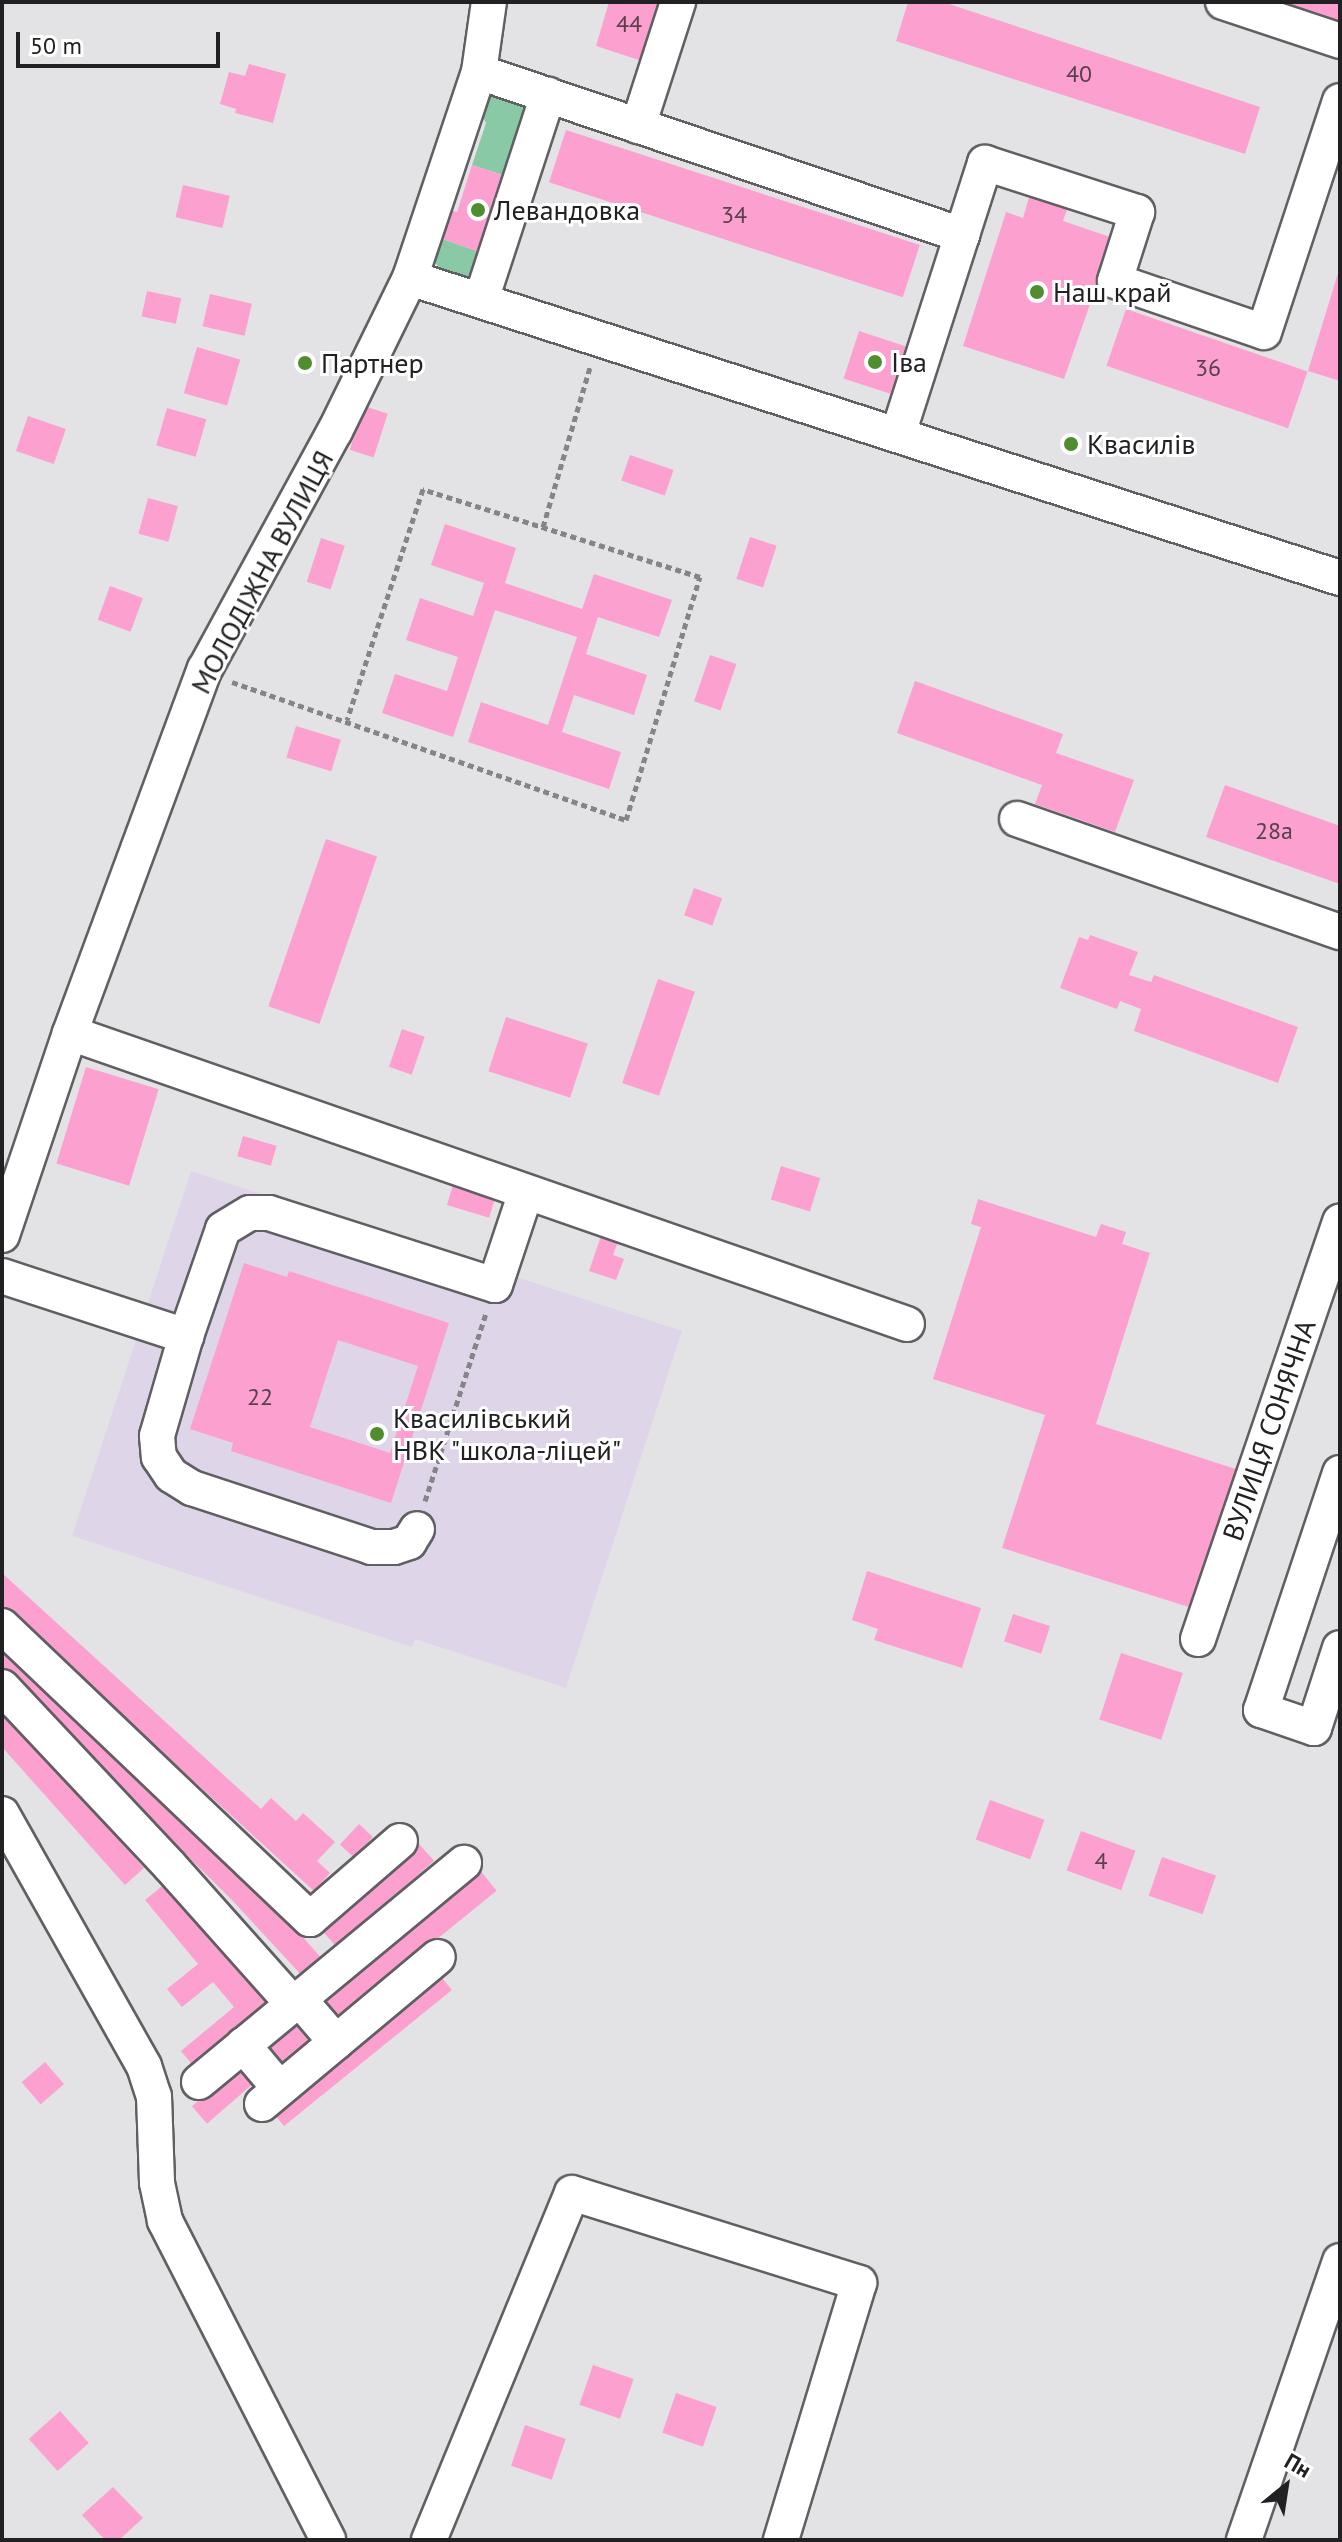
<!DOCTYPE html>
<html>
<head>
<meta charset="utf-8">
<style>
	body { margin:0 }
	#map { position:relative; width:1342px; height:2542px; overflow:hidden; background:#e3e3e6; font-family:"PT Sans",sans-serif }
	div>[style] { position:absolute }
	[style*='--x'] { left:calc(var(--x)*1px); top:calc(var(--y)*1px); width:calc(var(--w)*1px); rotate:calc(var(--a)*1deg) }
	.education>* { inset:0; background:#dfd5e9 }
	.green>* { inset:0; background:#89c9a5 }
	.building>* { inset:0; background:#fca0cf; transform-origin:0 0 }
	.path>* { height:5px; margin-top:-2.5px; transform-origin:0; background:repeating-linear-gradient(90deg,#858487 0 6px,transparent 0 10px) }
	.roads { filter:drop-shadow(2px 0 #605f62) drop-shadow(-2px 0 #605f62) drop-shadow(0 2px #605f62) drop-shadow(0 -2px #605f62) }
	.minor>* { height:34px; margin:-17px; padding:0 17px; transform-origin:17px; border-radius:17px; background:#fff }
	.dots>* { width:22px; height:22px; translate:-50% -50%; box-sizing:border-box; border:4px solid #fff; border-radius:50% }
	span { translate:-50% -50%; white-space:nowrap; text-align:center; line-height:1.15; -webkit-text-stroke:6px #fff; paint-order:stroke }
	.number-label { font-size:24px; color:#58404d }
	.number-label span { -webkit-text-stroke-width:0 }
	.poi-label { font-size:28px; color:#212022 }
	.left { translate:0 -50%; text-align:left }
	.street-label { font-size:28px; color:#212022 }
	.frame { position:absolute; inset:0; border:4px solid #212022; pointer-events:none }
	.north { position:absolute; left:1246px; top:2446px; width:80px; height:80px; -webkit-text-stroke:6px #fff; paint-order:stroke; rotate:30deg; font-size:22px; font-weight:700; line-height:32px; text-align:center; color:#212022 }
	.north::after { content:''; display:block; margin:auto; width:28px; height:36px; background:#212022; clip-path:polygon(50% 0,100% 100%,50% 72%,0 100%) }
	.scale { position:absolute; left:16px; top:32px; width:204px; height:36px; box-sizing:border-box; border:4px solid #212022; border-top:0; padding-left:10px; font-size:24px; line-height:28px; white-space:nowrap; color:#212022; -webkit-text-stroke:6px #fff; paint-order:stroke }
</style>
</head>
<body>
<div id="map">
	<div class="education">
		<i style="clip-path:polygon(191px 1171px,682px 1331px,566px 1688px,415px 1639px,412px 1647px,72px 1536px)"></i>
	</div>
	<div class="green">
		<i style="clip-path:polygon(488px 92px,530px 104px,509px 177px,472px 165px,486px 123px,481px 114px)"></i>
		<i style="clip-path:polygon(437px 237px,485px 254px,473px 275px,458px 278px,443px 273px,434px 261px)"></i>
	</div>
	<div class="building">
		<i style="clip-path:polygon(609px 2px,663px 2px,645px 62px,596px 46px)"></i>
		<i style="clip-path:polygon(908px 2px,943px 2px,1260px 107px,1245px 154px,896px 41px)"></i>
		<i style="clip-path:polygon(1274px 2px,1340px 2px,1340px 24px)"></i>
		<i style="clip-path:polygon(249px 64px,286px 74px,273px 123px,235px 113px,236px 109px,220px 104px,229px 72px,245px 76px)"></i>
		<i style="left:566px;top:130px;width:372px;height:55px;rotate:18deg"></i>
		<i style="clip-path:polygon(472px 165px,509px 177px,485px 254px,437px 237px,446px 209px,457px 212px)"></i>
		<i style="left:183px;top:185px;width:48px;height:33px;rotate:13deg"></i>
		<i style="clip-path:polygon(1030px 194px,1068px 207px,1063px 221px,1113px 238px,1064px 379px,963px 346px,1006px 212px,1023px 218px)"></i>
		<i style="clip-path:polygon(1339px 270px,1340px 270px,1340px 381px,1308px 371px)"></i>
		<i style="left:147px;top:291px;width:35px;height:26px;rotate:12deg"></i>
		<i style="left:210px;top:294px;width:43px;height:33px;rotate:13deg"></i>
		<i style="left:1126px;top:309px;width:192px;height:60px;rotate:19deg"></i>
		<i style="left:859px;top:331px;width:49px;height:50px;rotate:18deg"></i>
		<i style="left:197px;top:347px;width:45px;height:48px;rotate:16deg"></i>
		<i style="left:364px;top:406px;width:25px;height:46px;rotate:18deg"></i>
		<i style="left:167px;top:408px;width:41px;height:39px;rotate:16deg"></i>
		<i style="left:28px;top:416px;width:40px;height:37px;rotate:19deg"></i>
		<i style="left:630px;top:455px;width:46px;height:27px;rotate:19deg"></i>
		<i style="left:148px;top:498px;width:31px;height:37px;rotate:15deg"></i>
		<i style="clip-path:polygon(445px 524px,516px 548px,505px 583px,582px 609px,594px 574px,672px 600px,659px 637px,598px 617px,586px 654px,647px 675px,634px 715px,574px 695px,562px 732px,621px 752px,609px 789px,468px 742px,481px 702px,548px 725px,577px 637px,495px 610px,453px 737px,382px 713px,395px 674px,447px 691px,458px 657px,406px 640px,420px 598px,473px 616px,484px 583px,431px 565px)"></i>
		<i style="left:750px;top:537px;width:28px;height:44px;rotate:18deg"></i>
		<i style="left:321px;top:538px;width:25px;height:46px;rotate:18deg"></i>
		<i style="left:110px;top:586px;width:35px;height:36px;rotate:20deg"></i>
		<i style="left:710px;top:655px;width:28px;height:49px;rotate:19deg"></i>
		<i style="clip-path:polygon(915px 681px,1063px 734px,1056px 753px,1134px 780px,1115px 832px,1035px 804px,1042px 785px,897px 733px)"></i>
		<i style="left:296px;top:726px;width:47px;height:33px;rotate:17deg"></i>
		<i style="clip-path:polygon(1225px 785px,1340px 826px,1340px 884px,1206px 837px)"></i>
		<i style="left:326px;top:839px;width:54px;height:177px;rotate:19deg"></i>
		<i style="left:694px;top:888px;width:30px;height:29px;rotate:20deg"></i>
		<i style="clip-path:polygon(1090px 935px,1138px 952px,1129px 975px,1151px 982px,1154px 975px,1298px 1027px,1278px 1083px,1134px 1031px,1141px 1009px,1120px 1001px,1117px 1009px,1060px 988px,1079px 937px,1088px 940px)"></i>
		<i style="left:658px;top:979px;width:39px;height:110px;rotate:19deg"></i>
		<i style="left:506px;top:1017px;width:86px;height:57px;rotate:18deg"></i>
		<i style="left:402px;top:1029px;width:24px;height:40px;rotate:19deg"></i>
		<i style="left:86px;top:1067px;width:76px;height:101px;rotate:17deg"></i>
		<i style="left:243px;top:1136px;width:35px;height:21px;rotate:16deg"></i>
		<i style="left:781px;top:1166px;width:41px;height:35px;rotate:17deg"></i>
		<i style="left:454px;top:1182px;width:44px;height:24px;rotate:17deg"></i>
		<i style="clip-path:polygon(978px 1199px,1096px 1237px,1101px 1224px,1126px 1232px,1122px 1244px,1150px 1253px,1096px 1424px,1239px 1470px,1195px 1609px,1002px 1548px,1045px 1415px,933px 1379px,981px 1227px,971px 1224px)"></i>
		<i style="clip-path:polygon(603px 1230px,620px 1236px,613px 1255px,624px 1259px,616px 1280px,589px 1271px)"></i>
		<i style="clip-path:polygon(evenodd,244px 1263px,287px 1277px,289px 1271px,449px 1323px,391px 1503px,231px 1451px,233px 1443px,190px 1429px,244px 1263px,338px 1340px,418px 1366px,390px 1453px,310px 1427px,338px 1340px)"></i>
		<i style="clip-path:polygon(867px 1571px,981px 1608px,962px 1668px,874px 1640px,878px 1629px,852px 1620px)"></i>
		<i style="clip-path:polygon(2px 1573px,261px 1809px,271px 1798px,296px 1821px,303px 1813px,335px 1842px,317px 1861px,330px 1873px,314px 1891px,2px 1606px)"></i>
		<i style="left:1013px;top:1614px;width:39px;height:29px;rotate:18deg"></i>
		<i style="clip-path:polygon(2px 1641px,263px 1893px,326px 1963px,306px 1980px,230px 1898px,2px 1673px)"></i>
		<i style="left:1121px;top:1653px;width:65px;height:70px;rotate:18deg"></i>
		<i style="clip-path:polygon(2px 1709px,144px 1868px,125px 1885px,2px 1747px)"></i>
		<i style="left:990px;top:1800px;width:58px;height:42px;rotate:20deg"></i>
		<i style="left:359px;top:1824px;width:19px;height:28px;rotate:43deg"></i>
		<i style="left:1081px;top:1831px;width:58px;height:42px;rotate:20deg"></i>
		<i style="left:418px;top:1843px;width:24px;height:130px;rotate:48deg"></i>
		<i style="left:1162px;top:1857px;width:57px;height:41px;rotate:19deg"></i>
		<i style="left:479px;top:1869px;width:28px;height:210px;rotate:51deg"></i>
		<i style="clip-path:polygon(167px 1882px,271px 2007px,196px 2069px,181px 2051px,234px 2007px,213px 1982px,182px 2007px,167px 1989px,198px 1964px,145px 1900px)"></i>
		<i style="left:438px;top:1973px;width:22px;height:216px;rotate:51deg"></i>
		<i style="left:306px;top:2018px;width:22px;height:57px;rotate:51deg"></i>
		<i style="left:244px;top:2061px;width:23px;height:69px;rotate:49deg"></i>
		<i style="left:45px;top:2062px;width:29px;height:31px;rotate:49deg"></i>
		<i style="left:593px;top:2365px;width:43px;height:42px;rotate:19deg"></i>
		<i style="left:676px;top:2393px;width:43px;height:42px;rotate:19deg"></i>
		<i style="left:60px;top:2411px;width:43px;height:42px;rotate:48deg"></i>
		<i style="left:525px;top:2425px;width:43px;height:43px;rotate:19deg"></i>
		<i style="clip-path:polygon(113px 2487px,143px 2518px,119px 2540px,105px 2540px,82px 2515px)"></i>
	</div>
	<div class="path">
		<i style="--x:543;--y:527;--w:167;--a:-73.6"></i>
		<i style="--x:232;--y:682;--w:417;--a:19.3"></i>
		<i style="--x:626;--y:820;--w:254;--a:-73.1"></i>
		<i style="--x:700;--y:577;--w:291;--a:-162.4"></i>
		<i style="--x:423;--y:489;--w:243;--a:108.2"></i>
		<i style="--x:425;--y:1501;--w:198;--a:-72"></i>
	</div>
	<div class="roads">
		<div class="minor">
			<i style="--x:1223;--y:2;--w:123;--a:18.4"></i>
			<i style="--x:479;--y:72;--w:510;--a:18.65"></i>
			<i style="--x:638;--y:126;--w:130;--a:-72.1"></i>
			<i style="--x:410;--y:278;--w:977;--a:17.88"></i>
			<i style="--x:481;--y:300;--w:216;--a:-71.9"></i>
			<i style="--x:898;--y:434;--w:285;--a:-72.2"></i>
			<i style="--x:985;--y:163;--w:160;--a:17.9"></i>
			<i style="--x:1137;--y:212;--w:72;--a:107.7"></i>
			<i style="--x:1115;--y:281;--w:157;--a:18.9"></i>
			<i style="--x:1264;--y:332;--w:243;--a:-71.8"></i>
			<i style="--x:1017;--y:819;--w:342;--a:19.3"></i>
			<i style="--x:70;--y:1033;--w:886;--a:19.17"></i>
			<i style="--x:2;--y:1235;--w:213;--a:-71.4"></i>
			<i style="--x:70;--y:1033;--w:388;--a:-69.7"></i>
			<i style="--x:205;--y:669;--w:271;--a:-61.4"></i>
			<i style="--x:335;--y:431;--w:170;--a:-63.9"></i>
			<i style="--x:410;--y:278;--w:217;--a:-71.5"></i>
			<i style="--x:479;--y:72;--w:71;--a:-81.9"></i>
			<i style="--x:2;--y:1276;--w:194;--a:18.1"></i>
			<i style="--x:186;--y:1336;--w:113;--a:-70.9"></i>
			<i style="--x:223;--y:1229;--w:31;--a:-31"></i>
			<i style="--x:250;--y:1213;--w:19;--a:0"></i>
			<i style="--x:269;--y:1213;--w:237;--a:17.7"></i>
			<i style="--x:495;--y:1285;--w:98;--a:-71.6"></i>
			<i style="--x:186;--y:1336;--w:104;--a:106.2"></i>
			<i style="--x:157;--y:1436;--w:21;--a:85"></i>
			<i style="--x:159;--y:1457;--w:22;--a:56"></i>
			<i style="--x:171;--y:1475;--w:25;--a:32"></i>
			<i style="--x:192;--y:1488;--w:188;--a:18.2"></i>
			<i style="--x:371;--y:1547;--w:23;--a:0"></i>
			<i style="--x:394;--y:1547;--w:16;--a:-18"></i>
			<i style="--x:409;--y:1542;--w:15;--a:-58"></i>
			<i style="--x:1340;--y:1473;--w:250;--a:108.4"></i>
			<i style="--x:1261;--y:1710;--w:56;--a:18.8"></i>
			<i style="--x:1314;--y:1728;--w:84;--a:-72"></i>
			<i style="--x:2;--y:1626;--w:425;--a:43.6"></i>
			<i style="--x:310;--y:1919;--w:119;--a:-40.9"></i>
			<i style="--x:1198;--y:1639;--w:441;--a:-71.2"></i>
			<i style="--x:2;--y:1687;--w:245;--a:46.8"></i>
			<i style="--x:170;--y:1866;--w:185;--a:48.3"></i>
			<i style="--x:2;--y:1814;--w:289;--a:60.6"></i>
			<i style="--x:144;--y:2066;--w:32;--a:72"></i>
			<i style="--x:154;--y:2096;--w:87;--a:88"></i>
			<i style="--x:157;--y:2183;--w:39;--a:78"></i>
			<i style="--x:165;--y:2221;--w:358;--a:62.9"></i>
			<i style="--x:299;--y:1999;--w:57;--a:49.3"></i>
			<i style="--x:243;--y:2045;--w:57;--a:49.9"></i>
			<i style="--x:199;--y:2082;--w:344;--a:-39.6"></i>
			<i style="--x:262;--y:2104;--w:229;--a:-39.9"></i>
			<i style="--x:429;--y:2540;--w:375;--a:-67.6"></i>
			<i style="--x:572;--y:2193;--w:301;--a:17.4"></i>
			<i style="--x:859;--y:2283;--w:269;--a:106.9"></i>
			<i style="--x:1244;--y:2540;--w:295;--a:-71"></i>
		</div>
	</div>
	<div class="dots">
		<i style="left:478px;top:210px;background:#4f8d2e"></i>
		<i style="left:1037px;top:292px;background:#4f8d2e"></i>
		<i style="left:875px;top:362px;background:#4f8d2e"></i>
		<i style="left:305px;top:363px;background:#4f8d2e"></i>
		<i style="left:1071px;top:444px;background:#4f8d2e"></i>
		<i style="left:377px;top:1434px;background:#4f8d2e"></i>
	</div>
	<div class="number-label">
		<span style="left:629px;top:24px">44</span>
		<span style="left:1079px;top:74px">40</span>
		<span style="left:734px;top:215px">34</span>
		<span style="left:1208px;top:368px">36</span>
		<span style="left:1274px;top:831px">28а</span>
		<span style="left:260px;top:1397px">22</span>
		<span style="left:1101px;top:1861px">4</span>
	</div>
	<div class="poi-label">
		<span class="left" style="left:494px;top:210px">Левандовка</span>
		<span class="left" style="left:1053px;top:292px">Наш край</span>
		<span class="left" style="left:891px;top:362px">Іва</span>
		<span class="left" style="left:321px;top:363px">Партнер</span>
		<span class="left" style="left:1087px;top:444px">Квасилів</span>
		<span class="left" style="left:393px;top:1434px">Квасилівський<br>НВК "школа-ліцей"</span>
	</div>
	<div class="street-label">
		<span style="left:262px;top:572px;rotate:-62deg">МОЛОДІЖНА ВУЛИЦЯ</span>
		<span style="left:1269px;top:1430px;rotate:-71deg">ВУЛИЦЯ СОНЯЧНА</span>
	</div>
	<div class="frame"></div>
	<div class="north">Пн</div>
	<div class="scale">50 m</div>
</div>
</body>
</html>
